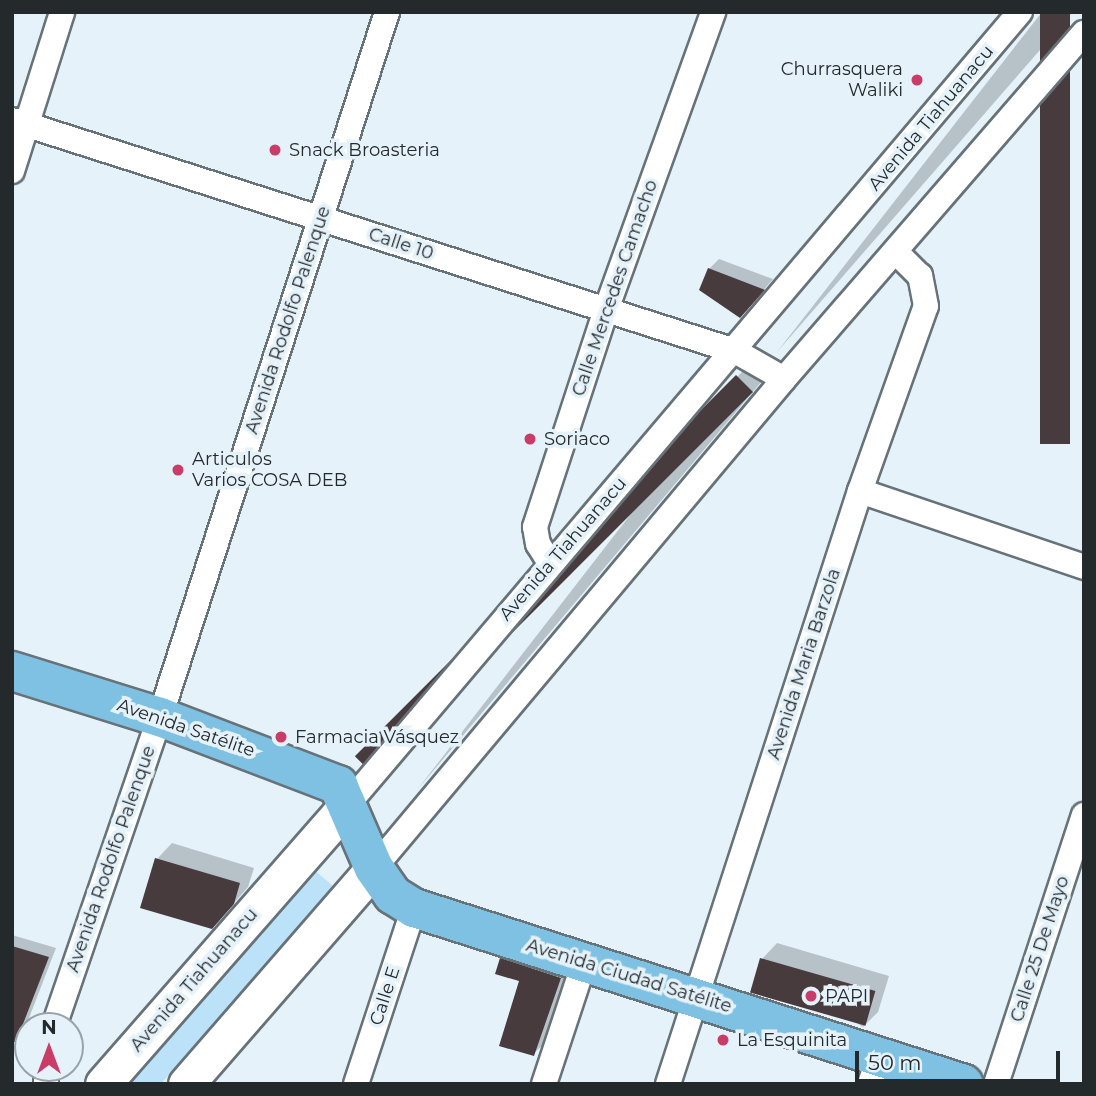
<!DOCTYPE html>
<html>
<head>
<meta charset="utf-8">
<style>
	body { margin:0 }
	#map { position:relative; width:1096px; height:1096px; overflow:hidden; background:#e5f2fa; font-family:Montserrat,sans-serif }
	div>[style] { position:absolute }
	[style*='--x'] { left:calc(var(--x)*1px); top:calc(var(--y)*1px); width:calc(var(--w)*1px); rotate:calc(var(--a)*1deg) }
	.green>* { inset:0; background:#bce2fa; transform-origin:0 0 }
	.shadow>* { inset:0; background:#0003 }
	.building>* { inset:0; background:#473b3d; transform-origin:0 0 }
	.roads { filter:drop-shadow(2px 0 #677279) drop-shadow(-2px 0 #677279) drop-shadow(0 2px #677279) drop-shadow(0 -2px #677279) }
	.minor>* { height:24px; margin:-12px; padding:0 12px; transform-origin:12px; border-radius:12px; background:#fff }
	.secondary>* { height:35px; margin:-17.5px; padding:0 17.5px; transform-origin:17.5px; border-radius:17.5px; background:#fff }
	.primary>* { height:38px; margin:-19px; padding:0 19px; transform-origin:19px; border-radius:19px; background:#7fc1e2 }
	.dots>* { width:19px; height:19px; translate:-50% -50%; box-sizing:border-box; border:4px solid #e5f2fa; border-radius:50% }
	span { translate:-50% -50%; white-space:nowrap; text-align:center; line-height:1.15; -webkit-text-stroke:7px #e5f2fa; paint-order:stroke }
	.poi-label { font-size:18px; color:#24292c }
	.right { translate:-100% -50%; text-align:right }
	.left { translate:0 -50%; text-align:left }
	.street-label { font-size:18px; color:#24292c }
	.frame { position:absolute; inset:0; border:14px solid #24292c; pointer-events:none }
	.north { position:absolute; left:14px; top:1012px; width:70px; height:70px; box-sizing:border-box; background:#e5f2fa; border:2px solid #98a2a8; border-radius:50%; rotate:0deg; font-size:19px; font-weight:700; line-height:28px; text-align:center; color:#24292c }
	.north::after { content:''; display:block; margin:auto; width:24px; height:32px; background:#ca3c68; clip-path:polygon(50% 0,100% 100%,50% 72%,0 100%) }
	.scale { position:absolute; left:855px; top:1051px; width:205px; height:32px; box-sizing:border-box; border:4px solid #24292c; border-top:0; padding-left:9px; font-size:21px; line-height:24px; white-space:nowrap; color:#24292c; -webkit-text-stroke:5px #e5f2fa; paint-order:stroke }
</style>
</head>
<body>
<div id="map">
	<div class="green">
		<i style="left:311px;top:867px;width:29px;height:286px;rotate:41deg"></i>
	</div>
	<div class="shadow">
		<i style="clip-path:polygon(1042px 12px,1073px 12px,777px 352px)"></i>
		<i style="clip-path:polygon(719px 259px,773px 279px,750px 306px,709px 269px)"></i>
		<i style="clip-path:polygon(747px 367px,762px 381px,417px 790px,737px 377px)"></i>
		<i style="clip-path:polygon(172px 843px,254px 868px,248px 887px,227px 911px,157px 859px)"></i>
		<i style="clip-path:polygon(12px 935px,56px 948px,24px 1031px,15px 1040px)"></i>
		<i style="clip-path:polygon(777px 943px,889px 976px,878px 1012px,863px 1027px,762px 959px)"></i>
		<i style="clip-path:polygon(512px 949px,570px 968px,544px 1044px,533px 1054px,521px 980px,502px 959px)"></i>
	</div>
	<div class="building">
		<i style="left:1040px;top:12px;width:30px;height:432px"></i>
		<i style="clip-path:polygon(708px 268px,765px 290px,740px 318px,699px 290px)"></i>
		<i style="left:736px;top:375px;width:24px;height:539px;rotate:45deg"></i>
		<i style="clip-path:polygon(155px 858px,240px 883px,234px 904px,212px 929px,140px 908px)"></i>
		<i style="clip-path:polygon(12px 946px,49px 957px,16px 1042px,12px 1042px)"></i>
		<i style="clip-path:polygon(500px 958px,561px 978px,534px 1056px,499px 1046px,519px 981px,495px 974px)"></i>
		<i style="left:760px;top:958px;width:120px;height:36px;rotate:16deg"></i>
	</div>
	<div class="roads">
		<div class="minor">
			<i style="--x:12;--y:120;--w:759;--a:17.72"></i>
			<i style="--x:735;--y:351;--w:56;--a:29.7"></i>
			<i style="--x:12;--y:171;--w:167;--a:-72.5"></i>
			<i style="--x:860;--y:491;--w:237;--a:18.7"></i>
			<i style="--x:550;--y:563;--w:22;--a:-122"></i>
			<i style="--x:538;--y:544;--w:17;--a:-100"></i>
			<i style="--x:535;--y:527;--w:228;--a:-71.9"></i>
			<i style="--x:606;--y:310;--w:317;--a:-70.2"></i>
			<i style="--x:348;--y:804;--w:1039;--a:-49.69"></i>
			<i style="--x:374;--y:868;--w:638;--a:-50.02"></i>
			<i style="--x:784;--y:379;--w:458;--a:-49.1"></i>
			<i style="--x:54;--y:1026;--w:327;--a:-71.1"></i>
			<i style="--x:160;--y:717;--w:741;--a:-72.15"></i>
			<i style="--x:46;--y:1084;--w:16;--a:-90"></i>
			<i style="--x:356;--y:1084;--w:185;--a:-71.8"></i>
			<i style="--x:544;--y:1084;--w:127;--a:-71.7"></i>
			<i style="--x:668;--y:1084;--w:623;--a:-72.06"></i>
			<i style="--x:860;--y:491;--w:196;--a:-70.4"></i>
			<i style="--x:926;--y:306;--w:31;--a:-101"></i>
			<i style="--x:920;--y:276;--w:33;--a:-135"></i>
			<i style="--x:870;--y:1084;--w:29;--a:-72"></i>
			<i style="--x:996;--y:1084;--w:283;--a:-71.9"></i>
		</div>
		<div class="secondary">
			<i style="--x:103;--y:1084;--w:372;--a:-48.8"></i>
			<i style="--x:186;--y:1084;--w:286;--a:-49"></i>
		</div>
		<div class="primary">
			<i style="--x:12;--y:671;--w:155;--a:17.3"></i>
			<i style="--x:160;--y:717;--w:191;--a:20.9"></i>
			<i style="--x:338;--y:785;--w:90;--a:66.6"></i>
			<i style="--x:374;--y:868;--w:33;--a:55"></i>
			<i style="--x:393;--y:895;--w:25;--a:32"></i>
			<i style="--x:414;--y:908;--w:577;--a:17.74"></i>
		</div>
	</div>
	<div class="dots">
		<i style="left:917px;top:80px;background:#ca3c68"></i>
		<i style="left:275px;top:150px;background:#ca3c68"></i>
		<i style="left:530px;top:439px;background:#ca3c68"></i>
		<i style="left:178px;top:470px;background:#ca3c68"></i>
		<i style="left:281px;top:737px;background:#ca3c68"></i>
		<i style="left:811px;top:996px;background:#ca3c68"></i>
		<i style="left:723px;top:1040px;background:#ca3c68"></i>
	</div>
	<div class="poi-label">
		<span class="right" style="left:903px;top:80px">Churrasquera<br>Waliki</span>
		<span class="left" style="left:289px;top:150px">Snack Broasteria</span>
		<span class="left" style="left:544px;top:439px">Soriaco</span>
		<span class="left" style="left:192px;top:470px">Articulos<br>Varios COSA DEB</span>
		<span class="left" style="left:295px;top:737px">Farmacia Vásquez</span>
		<span class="left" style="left:825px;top:996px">PAPI</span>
		<span class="left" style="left:737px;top:1040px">La Esquinita</span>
	</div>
	<div class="street-label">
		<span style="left:931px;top:118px;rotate:-50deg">Avenida Tiahuanacu</span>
		<span style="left:401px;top:244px;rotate:18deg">Calle 10</span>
		<span style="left:615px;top:288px;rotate:-71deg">Calle Mercedes Camacho</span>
		<span style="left:288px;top:320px;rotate:-72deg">Avenida Rodolfo Palenque</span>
		<span style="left:563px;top:549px;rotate:-49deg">Avenida Tiahuanacu</span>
		<span style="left:804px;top:664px;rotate:-72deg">Avenida Maria Barzola</span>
		<span style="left:186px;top:728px;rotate:19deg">Avenida Satélite</span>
		<span style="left:111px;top:859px;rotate:-71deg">Avenida Rodolfo Palenque</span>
		<span style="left:1040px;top:949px;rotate:-72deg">Calle 25 De Mayo</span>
		<span style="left:629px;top:976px;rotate:17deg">Avenida Ciudad Satélite</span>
		<span style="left:194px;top:980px;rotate:-49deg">Avenida Tiahuanacu</span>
		<span style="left:385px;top:996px;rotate:-72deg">Calle E</span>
	</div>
	<div class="frame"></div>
	<div class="north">N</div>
	<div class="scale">50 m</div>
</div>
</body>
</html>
